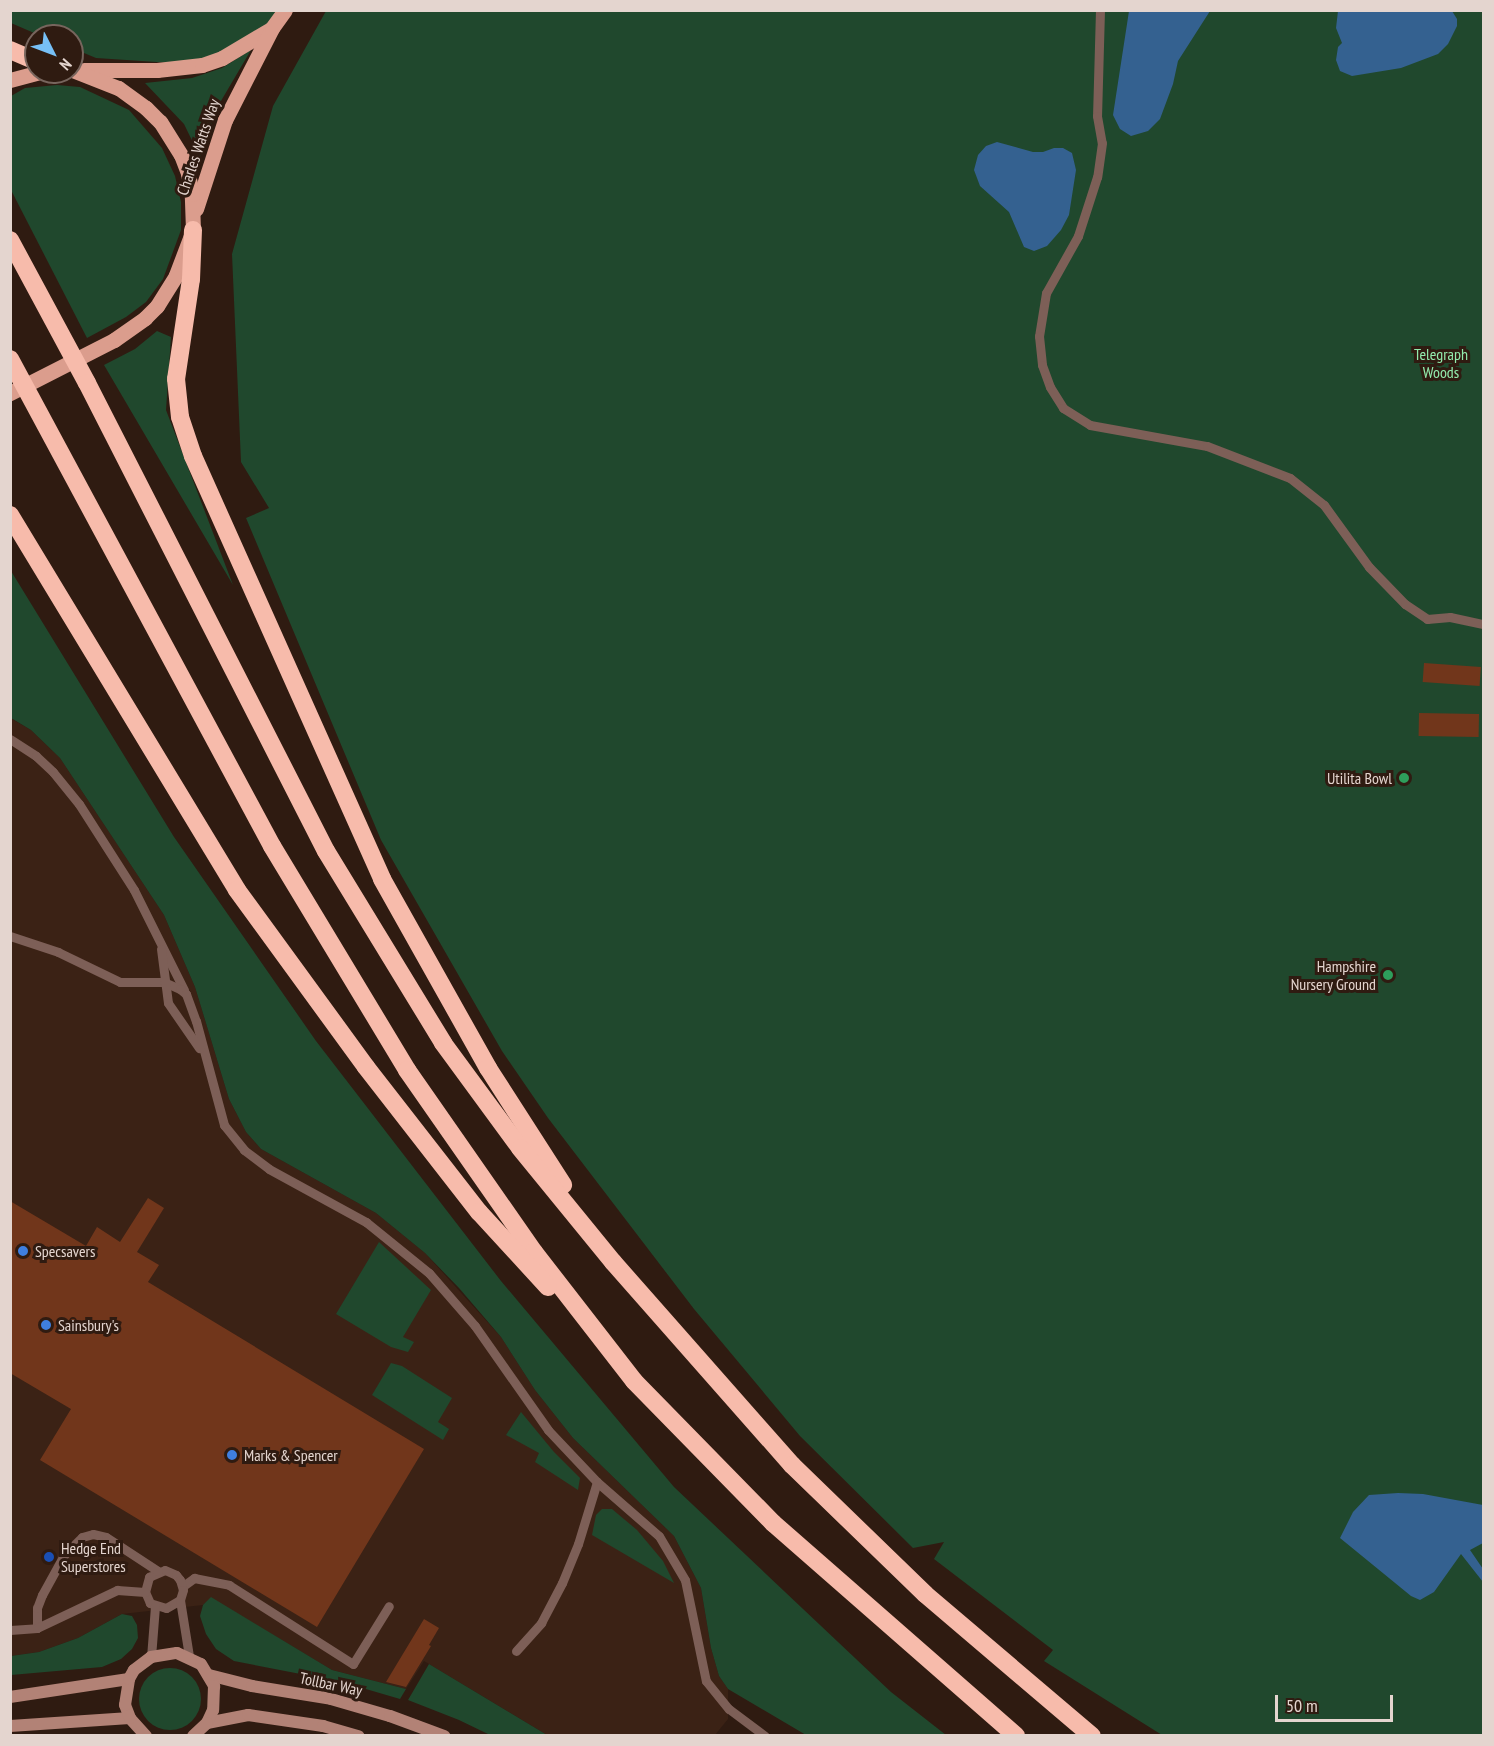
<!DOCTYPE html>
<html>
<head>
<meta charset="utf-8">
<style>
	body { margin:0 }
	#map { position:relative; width:1494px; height:1746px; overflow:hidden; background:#2f1b11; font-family:"PT Sans Narrow",sans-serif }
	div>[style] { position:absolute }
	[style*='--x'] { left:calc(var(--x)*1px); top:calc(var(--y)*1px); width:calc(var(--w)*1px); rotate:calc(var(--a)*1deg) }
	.built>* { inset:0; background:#3b2215 }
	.green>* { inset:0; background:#20482d }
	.round { border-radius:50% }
	.water>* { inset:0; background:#346190 }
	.building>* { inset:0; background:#71361b; transform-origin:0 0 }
	.service>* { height:9px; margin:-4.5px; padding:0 4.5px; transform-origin:4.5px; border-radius:4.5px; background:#7d5f57 }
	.secondary>* { height:12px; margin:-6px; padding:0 6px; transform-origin:6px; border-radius:6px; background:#b28276 }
	.primary>* { height:15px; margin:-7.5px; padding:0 7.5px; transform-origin:7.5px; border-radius:7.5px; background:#db9d8d }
	.motorway>* { height:18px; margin:-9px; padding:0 9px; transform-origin:9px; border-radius:9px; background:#f7bbab }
	.dots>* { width:16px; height:16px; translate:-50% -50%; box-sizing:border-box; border:3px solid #2f1b11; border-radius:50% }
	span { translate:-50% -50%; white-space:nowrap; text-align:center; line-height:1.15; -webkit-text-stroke:6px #2f1b11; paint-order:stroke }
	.street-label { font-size:16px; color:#e4d5cf }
	.park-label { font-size:16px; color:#92ebad }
	.poi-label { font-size:16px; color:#e4d5cf }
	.right { translate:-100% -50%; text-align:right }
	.left { translate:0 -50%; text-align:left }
	.frame { position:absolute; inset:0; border:12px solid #e4d5cf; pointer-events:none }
	.north { position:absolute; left:24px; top:24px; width:60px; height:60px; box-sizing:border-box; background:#2f1b11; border:2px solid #77655d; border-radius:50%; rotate:132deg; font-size:16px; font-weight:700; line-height:24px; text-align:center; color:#e4d5cf }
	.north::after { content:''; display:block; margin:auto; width:21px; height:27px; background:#77c0f7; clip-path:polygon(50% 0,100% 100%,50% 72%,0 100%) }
	.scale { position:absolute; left:1275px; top:1695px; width:118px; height:27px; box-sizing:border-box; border:3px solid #e4d5cf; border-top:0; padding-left:8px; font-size:18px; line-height:21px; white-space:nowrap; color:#e4d5cf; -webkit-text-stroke:4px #2f1b11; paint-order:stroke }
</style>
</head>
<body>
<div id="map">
	<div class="built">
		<i style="clip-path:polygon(10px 718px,31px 730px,60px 758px,164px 915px,195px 987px,229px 1099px,246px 1132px,261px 1149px,376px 1213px,425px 1253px,501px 1337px,535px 1390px,573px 1438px,674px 1536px,701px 1588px,711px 1648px,719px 1676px,728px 1689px,728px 1719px,715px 1735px,547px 1735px,424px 1661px,406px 1689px,332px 1670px,211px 1598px,203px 1605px,122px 1614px,78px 1638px,39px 1652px,11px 1656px)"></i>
	</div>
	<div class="green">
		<i style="clip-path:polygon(10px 11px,285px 11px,272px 28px,202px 65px,96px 58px,72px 48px,72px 36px,41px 36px,11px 23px)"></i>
		<i style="clip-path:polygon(326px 11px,1483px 11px,1483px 1735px,1162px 1735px,1044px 1661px,1053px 1650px,934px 1559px,944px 1542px,913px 1548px,800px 1436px,694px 1309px,548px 1118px,502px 1051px,381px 840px,246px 518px,269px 508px,241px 462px,232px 254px,273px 106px)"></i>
		<i style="clip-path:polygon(251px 50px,218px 106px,200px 157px,184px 124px,145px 83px,192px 78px,222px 68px)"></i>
		<i style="clip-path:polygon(57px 85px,80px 87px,129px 110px,162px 148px,175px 176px,181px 202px,181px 230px,163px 279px,146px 302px,126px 317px,87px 338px,11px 190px,11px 96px,25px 88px)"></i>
		<i style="clip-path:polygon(157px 331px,171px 337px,166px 410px,233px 585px,104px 365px,135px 349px)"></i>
		<i style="clip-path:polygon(11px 571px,174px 837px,316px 1041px,501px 1281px,674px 1487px,891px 1692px,946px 1735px,806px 1735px,728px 1689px,719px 1676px,711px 1648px,701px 1588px,674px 1536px,573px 1438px,535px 1390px,501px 1337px,459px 1288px,425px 1253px,376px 1213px,261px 1149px,246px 1132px,229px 1099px,195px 987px,164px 915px,60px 758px,31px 730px,11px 718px)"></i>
		<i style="clip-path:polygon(379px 1242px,431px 1290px,403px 1337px,414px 1342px,408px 1352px,391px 1347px,336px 1314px)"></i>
		<i style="clip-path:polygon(391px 1363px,402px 1366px,452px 1398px,438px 1422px,449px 1429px,443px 1440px,372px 1395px)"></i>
		<i style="clip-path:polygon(521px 1412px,554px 1452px,580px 1478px,578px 1490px,535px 1462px,539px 1453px,506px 1435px)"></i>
		<i style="clip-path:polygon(602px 1509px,612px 1509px,637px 1530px,663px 1561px,674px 1583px,592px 1535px,596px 1515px)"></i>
		<i style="clip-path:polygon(211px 1597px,332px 1670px,406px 1689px,400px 1699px,342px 1682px,234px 1661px,216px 1649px,206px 1634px,200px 1616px,203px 1605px)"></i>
		<i style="clip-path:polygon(122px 1614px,132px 1616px,137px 1625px,138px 1638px,132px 1649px,121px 1659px,102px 1667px,11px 1675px,11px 1656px,39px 1652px,78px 1638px)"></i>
		<i style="clip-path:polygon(429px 1664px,547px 1735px,490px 1735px,459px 1720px,408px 1700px)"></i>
		<i class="round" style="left:139px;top:1668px;width:62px;height:62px"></i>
	</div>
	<div class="water">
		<i style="clip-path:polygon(1129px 11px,1210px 11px,1178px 61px,1173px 84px,1160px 119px,1148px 131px,1131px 136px,1120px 129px,1113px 115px)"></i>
		<i style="clip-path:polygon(1338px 11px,1452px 11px,1457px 19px,1457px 26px,1448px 44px,1438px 54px,1401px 68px,1352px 76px,1340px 71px,1336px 60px,1338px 47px,1342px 43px,1336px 28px)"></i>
		<i style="clip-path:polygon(997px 142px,1033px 152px,1043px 152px,1054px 148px,1063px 148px,1072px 153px,1076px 170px,1069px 215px,1061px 230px,1047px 246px,1034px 251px,1024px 247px,1009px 212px,980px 186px,974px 170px,978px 155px,986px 146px)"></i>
		<i style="clip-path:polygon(1398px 1493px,1423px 1494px,1483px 1505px,1483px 1543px,1470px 1550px,1483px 1569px,1483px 1582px,1461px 1554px,1434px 1592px,1420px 1600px,1411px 1596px,1340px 1538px,1353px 1512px,1369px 1495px)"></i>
	</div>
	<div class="building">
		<i style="left:1424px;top:663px;width:57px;height:19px;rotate:4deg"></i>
		<i style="left:1419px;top:713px;width:60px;height:23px;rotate:1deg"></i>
		<i style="clip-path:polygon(148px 1198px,164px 1208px,137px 1252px,159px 1265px,148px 1282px,424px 1449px,317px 1627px,40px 1460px,71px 1409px,10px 1373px,10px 1201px,86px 1246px,97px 1227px,120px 1242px)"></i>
		<i style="clip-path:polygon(424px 1619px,439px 1628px,429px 1645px,431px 1646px,406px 1687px,386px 1682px)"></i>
	</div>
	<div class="service">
		<i style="--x:1100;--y:10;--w:106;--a:91.6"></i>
		<i style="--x:1097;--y:116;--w:27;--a:80"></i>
		<i style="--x:1102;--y:143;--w:34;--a:98"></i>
		<i style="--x:1097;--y:177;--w:62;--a:107.9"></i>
		<i style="--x:1078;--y:236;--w:65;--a:119.3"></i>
		<i style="--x:1046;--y:293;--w:44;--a:99.2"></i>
		<i style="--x:1039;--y:336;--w:29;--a:84"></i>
		<i style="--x:1042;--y:365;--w:23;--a:70"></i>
		<i style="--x:1050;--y:387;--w:25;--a:58"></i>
		<i style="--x:1063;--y:408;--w:32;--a:32"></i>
		<i style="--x:1090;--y:425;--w:119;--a:10.2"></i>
		<i style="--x:1207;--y:446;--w:89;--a:21.1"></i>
		<i style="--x:1290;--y:478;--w:43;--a:38.5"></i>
		<i style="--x:1324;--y:505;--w:77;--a:54"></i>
		<i style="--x:1369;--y:567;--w:52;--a:45.8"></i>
		<i style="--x:1405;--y:604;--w:27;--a:34"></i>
		<i style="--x:1427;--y:619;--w:23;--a:-5"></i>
		<i style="--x:1450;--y:617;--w:35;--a:12"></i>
		<i style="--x:10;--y:739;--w:31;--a:33"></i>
		<i style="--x:36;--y:756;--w:23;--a:43"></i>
		<i style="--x:53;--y:772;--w:41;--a:50.9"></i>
		<i style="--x:79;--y:804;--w:102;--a:57.4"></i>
		<i style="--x:134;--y:890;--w:112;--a:63.4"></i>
		<i style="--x:10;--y:936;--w:51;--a:18.4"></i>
		<i style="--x:58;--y:952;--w:69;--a:25.8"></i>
		<i style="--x:120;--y:982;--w:44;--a:0"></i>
		<i style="--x:164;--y:982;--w:17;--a:24"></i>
		<i style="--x:180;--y:989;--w:8;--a:40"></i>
		<i style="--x:186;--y:994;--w:29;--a:70"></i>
		<i style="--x:196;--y:1021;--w:108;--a:74.9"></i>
		<i style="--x:224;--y:1125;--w:32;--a:51"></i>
		<i style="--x:244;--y:1150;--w:31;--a:37"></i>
		<i style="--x:269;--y:1169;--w:111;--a:28.7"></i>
		<i style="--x:366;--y:1222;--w:81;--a:39"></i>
		<i style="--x:429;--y:1273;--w:70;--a:49"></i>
		<i style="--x:475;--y:1326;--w:127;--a:54.9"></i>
		<i style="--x:548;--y:1430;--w:71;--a:46.7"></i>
		<i style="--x:597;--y:1482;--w:82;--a:41.1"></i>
		<i style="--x:659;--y:1536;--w:51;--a:59.4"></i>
		<i style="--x:685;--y:1580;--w:103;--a:78.3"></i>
		<i style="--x:706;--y:1681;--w:36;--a:51"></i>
		<i style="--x:729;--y:1709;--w:45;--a:36.9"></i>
		<i style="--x:161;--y:949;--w:54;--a:82.6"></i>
		<i style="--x:168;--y:1003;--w:55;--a:55.4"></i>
		<i style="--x:183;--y:1586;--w:14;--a:-36"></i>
		<i style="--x:194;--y:1578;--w:36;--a:11"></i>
		<i style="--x:229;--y:1585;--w:147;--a:32.5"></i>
		<i style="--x:353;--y:1664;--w:68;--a:-58.2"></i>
		<i style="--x:180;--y:1600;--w:16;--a:150"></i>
		<i style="--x:166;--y:1608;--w:17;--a:-163"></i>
		<i style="--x:150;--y:1603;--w:12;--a:-114"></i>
		<i style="--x:145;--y:1592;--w:16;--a:-75"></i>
		<i style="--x:149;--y:1577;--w:17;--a:-24"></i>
		<i style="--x:165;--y:1570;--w:12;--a:24"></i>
		<i style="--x:176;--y:1575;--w:6;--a:51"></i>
		<i style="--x:180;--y:1580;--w:10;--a:73"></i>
		<i style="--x:183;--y:1590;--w:10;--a:107"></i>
		<i style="--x:180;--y:1600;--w:57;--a:80.9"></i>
		<i style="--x:37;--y:1628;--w:20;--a:-90"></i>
		<i style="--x:37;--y:1608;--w:14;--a:-69"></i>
		<i style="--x:42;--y:1595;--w:46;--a:-61.2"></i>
		<i style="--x:64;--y:1555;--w:25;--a:-45"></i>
		<i style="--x:82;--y:1537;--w:11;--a:-15"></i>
		<i style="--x:93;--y:1534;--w:13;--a:13"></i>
		<i style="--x:106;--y:1537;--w:62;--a:33.2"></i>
		<i style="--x:10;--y:1630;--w:27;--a:-4"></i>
		<i style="--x:37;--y:1628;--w:89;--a:-25.4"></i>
		<i style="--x:117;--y:1590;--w:28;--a:4"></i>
		<i style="--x:516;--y:1651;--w:38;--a:-48"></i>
		<i style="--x:541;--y:1623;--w:45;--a:-62.3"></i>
		<i style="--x:562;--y:1583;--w:42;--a:-67.7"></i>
		<i style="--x:578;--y:1544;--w:65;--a:-73"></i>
		<i style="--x:151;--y:1657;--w:51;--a:-85.5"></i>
	</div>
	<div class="secondary">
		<i style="--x:209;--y:1675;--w:44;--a:14.3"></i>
		<i style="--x:252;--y:1686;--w:80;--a:9.3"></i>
		<i style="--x:331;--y:1699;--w:61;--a:16.1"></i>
		<i style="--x:390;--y:1716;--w:58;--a:20.3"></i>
		<i style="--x:10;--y:1697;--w:120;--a:-8.6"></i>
		<i style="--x:207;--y:1723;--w:42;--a:-11"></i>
		<i style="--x:248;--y:1715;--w:76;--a:8.3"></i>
		<i style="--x:323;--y:1726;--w:37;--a:16"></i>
		<i style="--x:10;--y:1726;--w:120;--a:-3.8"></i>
		<i style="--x:146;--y:1736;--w:24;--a:-132"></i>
		<i style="--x:130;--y:1718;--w:14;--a:-111"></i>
		<i style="--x:125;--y:1705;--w:26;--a:-81"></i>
		<i style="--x:129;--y:1679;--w:10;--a:-61"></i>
		<i style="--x:134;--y:1670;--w:21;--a:-37"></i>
		<i style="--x:151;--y:1657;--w:26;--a:-9"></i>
		<i style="--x:177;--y:1653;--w:26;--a:25"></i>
		<i style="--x:201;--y:1664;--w:26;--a:59"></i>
		<i style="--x:214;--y:1686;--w:24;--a:92"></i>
		<i style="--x:213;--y:1710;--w:14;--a:115"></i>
		<i style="--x:207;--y:1723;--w:19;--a:137"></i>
	</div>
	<div class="primary">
		<i style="--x:84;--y:70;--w:73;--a:0"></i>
		<i style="--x:157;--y:70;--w:45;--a:-6.3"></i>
		<i style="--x:202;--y:65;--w:21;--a:-19"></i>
		<i style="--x:222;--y:58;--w:55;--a:-30.8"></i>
		<i style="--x:10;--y:80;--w:31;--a:-15"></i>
		<i style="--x:196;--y:209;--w:94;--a:-72"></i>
		<i style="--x:225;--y:120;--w:103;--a:-62.9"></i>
		<i style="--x:272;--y:28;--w:22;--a:-54"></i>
		<i style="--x:10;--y:393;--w:117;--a:-27"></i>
		<i style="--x:114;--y:340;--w:38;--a:-35"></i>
		<i style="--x:145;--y:318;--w:17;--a:-45"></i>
		<i style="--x:157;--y:306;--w:36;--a:-58"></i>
		<i style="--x:176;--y:275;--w:48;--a:-69.3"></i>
		<i style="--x:193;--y:230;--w:36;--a:-92"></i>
		<i style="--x:192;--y:194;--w:21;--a:-101"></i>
		<i style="--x:188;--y:173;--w:19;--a:-111"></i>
		<i style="--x:181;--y:155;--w:39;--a:-122"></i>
		<i style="--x:160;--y:122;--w:20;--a:-135"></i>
		<i style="--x:146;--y:108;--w:34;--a:-144"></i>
		<i style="--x:118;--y:88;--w:49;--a:-158.6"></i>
	</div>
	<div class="motorway">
		<i style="--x:10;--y:50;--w:28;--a:23"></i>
		<i style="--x:193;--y:230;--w:49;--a:92.3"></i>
		<i style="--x:191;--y:279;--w:101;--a:98.5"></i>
		<i style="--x:176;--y:379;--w:38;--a:84"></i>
		<i style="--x:180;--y:417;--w:41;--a:71.6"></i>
		<i style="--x:193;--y:456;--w:463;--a:65.9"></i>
		<i style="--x:382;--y:879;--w:217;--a:60.7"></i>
		<i style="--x:488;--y:1068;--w:139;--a:57.3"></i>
		<i style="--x:10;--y:240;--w:162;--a:61.7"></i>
		<i style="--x:87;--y:383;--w:525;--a:62.95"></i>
		<i style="--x:326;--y:851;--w:225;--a:58.6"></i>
		<i style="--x:443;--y:1043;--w:130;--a:53.7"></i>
		<i style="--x:520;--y:1148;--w:147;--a:50.8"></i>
		<i style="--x:613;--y:1262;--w:271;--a:48.6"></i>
		<i style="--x:792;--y:1465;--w:185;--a:44.1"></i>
		<i style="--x:925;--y:1594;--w:219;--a:40.4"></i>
		<i style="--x:10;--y:359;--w:553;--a:61.72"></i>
		<i style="--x:272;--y:846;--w:262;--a:58.9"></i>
		<i style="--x:407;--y:1070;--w:222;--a:55.1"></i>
		<i style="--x:534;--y:1252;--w:163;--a:52.2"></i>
		<i style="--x:634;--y:1381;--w:199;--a:45.6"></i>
		<i style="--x:773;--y:1523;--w:323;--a:41.2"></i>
		<i style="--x:10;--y:515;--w:438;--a:58.8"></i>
		<i style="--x:237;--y:890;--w:219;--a:53.9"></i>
		<i style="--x:366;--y:1067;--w:184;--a:52.1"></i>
		<i style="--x:479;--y:1212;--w:102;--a:47.4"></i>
	</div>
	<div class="dots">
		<i style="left:1404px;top:778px;background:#2e9e5b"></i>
		<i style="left:1388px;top:975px;background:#2e9e5b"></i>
		<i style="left:23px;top:1251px;background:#3f7fe0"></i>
		<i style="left:46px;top:1325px;background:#3f7fe0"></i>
		<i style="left:232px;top:1455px;background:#3f7fe0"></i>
		<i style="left:49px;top:1557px;background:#1a4fb4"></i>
	</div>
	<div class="street-label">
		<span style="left:198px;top:147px;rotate:-71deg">Charles Watts Way</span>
		<span style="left:331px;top:1684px;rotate:12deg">Tollbar Way</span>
	</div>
	<div class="park-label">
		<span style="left:1441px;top:363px">Telegraph<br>Woods</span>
	</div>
	<div class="poi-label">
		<span class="right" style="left:1392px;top:778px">Utilita Bowl</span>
		<span class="right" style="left:1376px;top:975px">Hampshire<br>Nursery Ground</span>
		<span class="left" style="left:35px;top:1251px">Specsavers</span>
		<span class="left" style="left:58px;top:1325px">Sainsbury's</span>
		<span class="left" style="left:244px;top:1455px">Marks &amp; Spencer</span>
		<span class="left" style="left:61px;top:1557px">Hedge End<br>Superstores</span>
	</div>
	<div class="frame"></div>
	<div class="north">N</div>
	<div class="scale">50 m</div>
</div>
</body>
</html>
